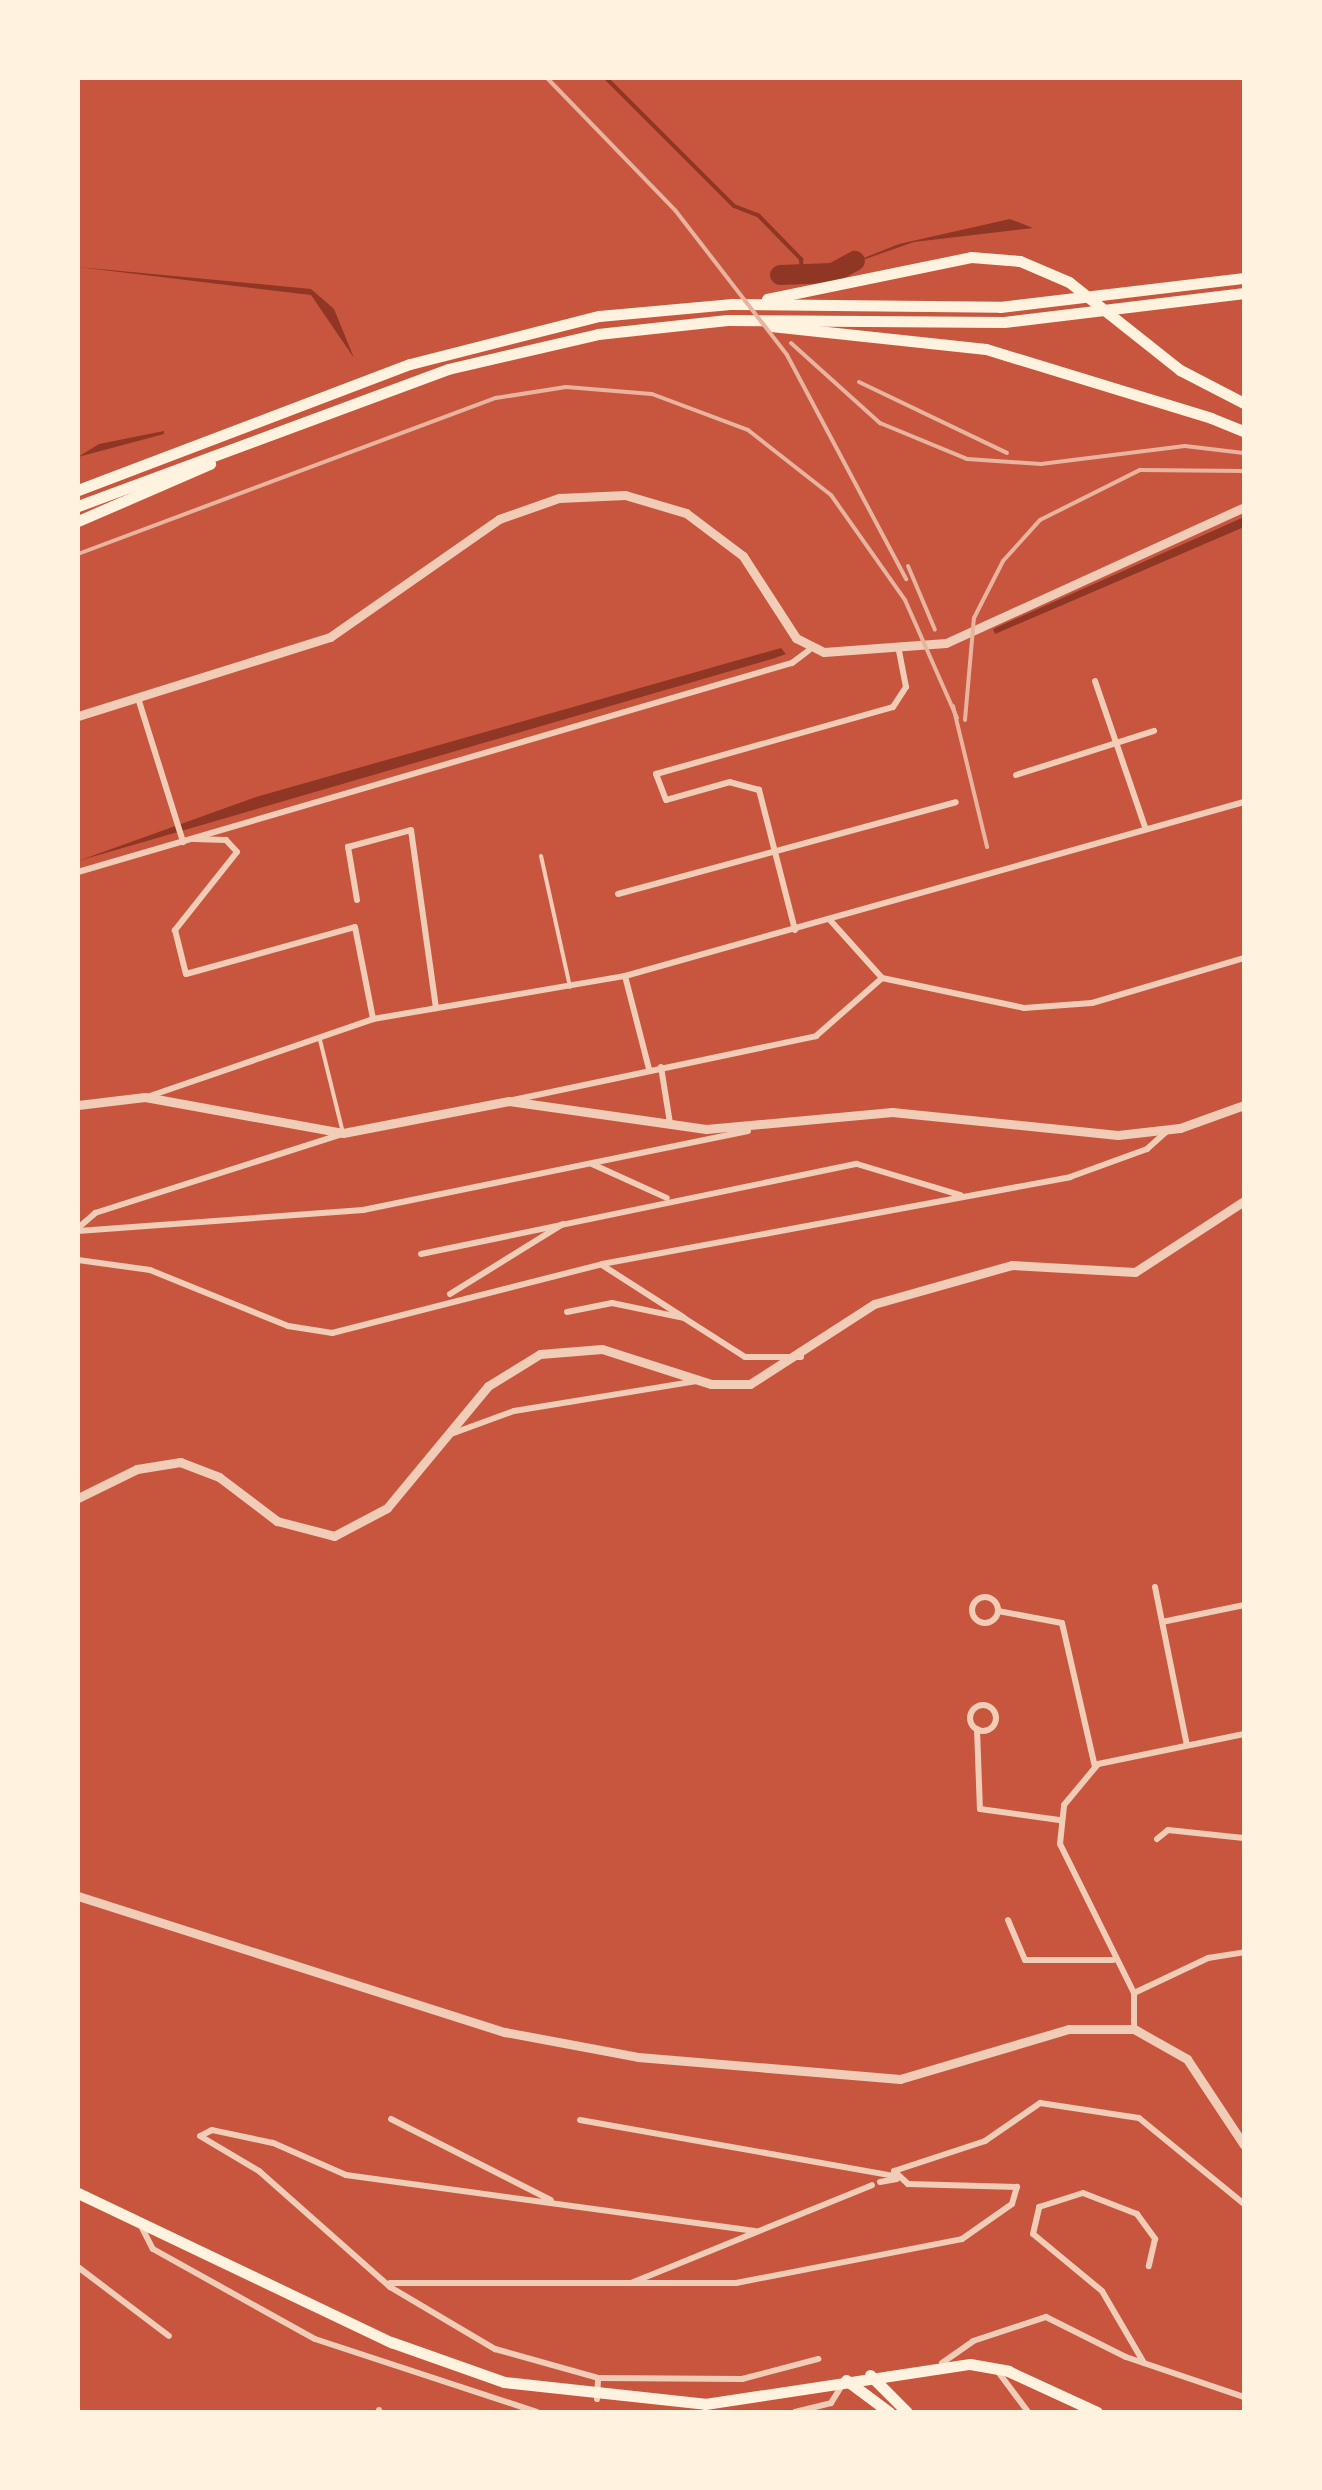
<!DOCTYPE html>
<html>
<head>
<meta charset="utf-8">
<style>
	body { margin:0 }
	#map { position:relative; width:1322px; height:2490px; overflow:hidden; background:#c8553d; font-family:Karla,sans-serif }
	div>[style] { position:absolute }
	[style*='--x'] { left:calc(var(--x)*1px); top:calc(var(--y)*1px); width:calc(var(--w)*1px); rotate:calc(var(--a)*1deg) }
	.water>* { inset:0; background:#8f3625 }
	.stream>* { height:4px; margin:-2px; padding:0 2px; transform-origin:2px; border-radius:2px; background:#8f3625 }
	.river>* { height:20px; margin:-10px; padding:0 10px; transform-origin:10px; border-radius:10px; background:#8f3625 }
	.service>* { height:4px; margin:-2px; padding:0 2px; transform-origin:2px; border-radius:2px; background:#f1ccb7 }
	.minor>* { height:6px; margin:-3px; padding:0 3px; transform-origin:3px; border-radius:3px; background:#f1ccb7 }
	.minor>.ring { margin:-3px; padding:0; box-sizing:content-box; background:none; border:6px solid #f1ccb7; border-radius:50% }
	.tertiary>* { height:9px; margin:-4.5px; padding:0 4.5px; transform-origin:4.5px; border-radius:4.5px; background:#f1ccb7 }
	.primary>* { height:11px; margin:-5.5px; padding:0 5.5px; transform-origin:5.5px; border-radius:5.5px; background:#fff3e0 }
	.trunk>* { height:11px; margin:-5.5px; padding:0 5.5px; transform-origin:5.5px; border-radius:5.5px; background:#fff3e0 }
	.rail>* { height:4px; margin:-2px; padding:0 2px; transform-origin:2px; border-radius:2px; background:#e9b49f }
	span { translate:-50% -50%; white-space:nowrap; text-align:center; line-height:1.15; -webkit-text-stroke:8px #fff3e0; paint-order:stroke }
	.frame { position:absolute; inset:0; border:80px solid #fff3e0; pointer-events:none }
</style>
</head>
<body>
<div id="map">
	<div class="water">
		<i style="clip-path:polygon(1010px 219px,1033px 228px,914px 242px,831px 271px,899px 244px)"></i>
		<i style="clip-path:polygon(78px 267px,311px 289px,334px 309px,354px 358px,311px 295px)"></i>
		<i style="clip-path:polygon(164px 431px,164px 434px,78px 457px,99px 444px)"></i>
		<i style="clip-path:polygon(1244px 517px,1244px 527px,995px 634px,993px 629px)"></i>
		<i style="clip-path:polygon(781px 648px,786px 654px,775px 658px,78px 861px,256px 797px)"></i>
	</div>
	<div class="stream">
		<i style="--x:318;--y:78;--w:19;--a:0"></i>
		<i style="--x:606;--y:78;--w:181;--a:45"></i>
		<i style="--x:734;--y:206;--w:26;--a:21"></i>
		<i style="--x:758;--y:215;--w:62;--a:45.7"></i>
		<i style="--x:801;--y:259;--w:17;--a:87"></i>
	</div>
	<div class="river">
		<i style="--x:780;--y:275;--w:53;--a:-2.2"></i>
		<i style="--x:833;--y:273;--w:25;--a:-29"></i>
	</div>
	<div class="service">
		<i style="--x:541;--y:856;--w:134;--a:77.5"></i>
		<i style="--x:320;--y:1040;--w:92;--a:76.1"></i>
	</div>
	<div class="minor">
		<i style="--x:1095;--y:681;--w:154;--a:71.1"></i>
		<i style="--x:138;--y:698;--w:151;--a:72.6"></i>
		<i style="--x:1016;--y:775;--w:145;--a:-17.7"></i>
		<i style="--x:194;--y:839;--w:32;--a:2"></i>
		<i style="--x:226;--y:840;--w:16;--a:47"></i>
		<i style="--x:237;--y:852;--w:100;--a:128.5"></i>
		<i style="--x:175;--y:930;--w:45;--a:76"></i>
		<i style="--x:186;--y:974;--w:175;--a:-15.5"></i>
		<i style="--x:355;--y:927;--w:94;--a:78.9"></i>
		<i style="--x:78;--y:872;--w:744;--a:-16.32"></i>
		<i style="--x:792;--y:663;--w:21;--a:-37"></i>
		<i style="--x:618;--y:894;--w:350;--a:-15.2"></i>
		<i style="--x:357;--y:900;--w:54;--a:-99.6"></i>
		<i style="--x:348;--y:847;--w:65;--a:-15.1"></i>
		<i style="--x:411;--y:830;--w:180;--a:82"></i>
		<i style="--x:830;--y:920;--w:78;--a:48.1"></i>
		<i style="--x:882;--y:978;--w:145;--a:11.9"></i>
		<i style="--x:1024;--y:1008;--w:68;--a:-4.2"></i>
		<i style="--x:1092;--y:1003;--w:159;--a:-16.5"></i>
		<i style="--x:795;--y:930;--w:145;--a:-104.4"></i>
		<i style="--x:759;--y:790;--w:30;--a:-165"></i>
		<i style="--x:730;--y:782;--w:66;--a:164.3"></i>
		<i style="--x:666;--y:800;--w:28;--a:-111"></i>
		<i style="--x:656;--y:774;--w:246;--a:-15.8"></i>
		<i style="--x:893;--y:707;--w:24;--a:-57"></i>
		<i style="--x:906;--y:687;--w:36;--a:-101"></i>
		<i style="--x:625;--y:976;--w:96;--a:75.5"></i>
		<i style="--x:661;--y:1067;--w:57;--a:80.9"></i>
		<i style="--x:147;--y:1097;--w:239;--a:-19"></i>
		<i style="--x:373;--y:1019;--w:256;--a:-9.7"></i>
		<i style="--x:625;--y:976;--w:643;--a:-15.7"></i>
		<i style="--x:513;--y:1100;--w:310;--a:-11.9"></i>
		<i style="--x:816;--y:1036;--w:88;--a:-41.3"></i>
		<i style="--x:592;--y:1164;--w:82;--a:24.4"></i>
		<i style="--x:78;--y:1228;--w:23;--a:-41"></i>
		<i style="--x:95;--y:1213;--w:260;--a:-17.7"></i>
		<i style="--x:78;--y:1231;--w:286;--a:-4.2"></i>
		<i style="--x:363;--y:1210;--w:393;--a:-11.6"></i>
		<i style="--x:421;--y:1254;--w:445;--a:-11.7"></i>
		<i style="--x:857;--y:1164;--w:108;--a:16.8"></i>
		<i style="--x:78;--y:1260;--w:73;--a:7.9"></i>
		<i style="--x:150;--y:1270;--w:149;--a:22.1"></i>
		<i style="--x:288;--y:1326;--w:45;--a:9"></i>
		<i style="--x:332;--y:1333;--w:279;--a:-14.3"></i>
		<i style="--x:602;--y:1264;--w:476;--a:-10.5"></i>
		<i style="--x:1070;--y:1177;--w:82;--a:-20"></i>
		<i style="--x:1147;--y:1149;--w:27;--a:-42"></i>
		<i style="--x:602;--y:1265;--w:96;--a:32.7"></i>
		<i style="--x:450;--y:1294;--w:133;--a:-31.8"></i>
		<i style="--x:567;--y:1312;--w:46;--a:-11.3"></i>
		<i style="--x:612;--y:1303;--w:74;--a:11.8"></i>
		<i style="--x:684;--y:1318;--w:72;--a:32.6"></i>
		<i style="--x:745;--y:1357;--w:56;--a:0"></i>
		<i style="--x:451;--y:1434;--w:67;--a:-20.1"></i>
		<i style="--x:514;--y:1411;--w:185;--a:-9.3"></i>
		<i style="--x:1155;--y:1587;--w:161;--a:78.6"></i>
		<i class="ring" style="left:972px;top:1597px;width:20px;height:20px"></i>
		<i style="--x:998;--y:1611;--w:65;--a:10.6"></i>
		<i style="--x:1062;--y:1623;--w:148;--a:77.1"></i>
		<i style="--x:1162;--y:1622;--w:84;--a:-11.7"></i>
		<i class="ring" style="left:970px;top:1705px;width:20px;height:20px"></i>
		<i style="--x:977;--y:1729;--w:80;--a:87.9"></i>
		<i style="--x:980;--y:1809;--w:80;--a:7.9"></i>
		<i style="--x:1157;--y:1839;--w:14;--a:-39"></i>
		<i style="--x:1168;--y:1830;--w:76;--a:6"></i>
		<i style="--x:1008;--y:1920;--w:43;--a:67"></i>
		<i style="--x:1025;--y:1960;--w:88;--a:0"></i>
		<i style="--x:1134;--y:1993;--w:82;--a:-25.3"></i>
		<i style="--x:1208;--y:1958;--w:36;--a:-9"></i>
		<i style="--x:1134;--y:2029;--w:36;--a:-90"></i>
		<i style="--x:1134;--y:1993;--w:166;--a:-116.4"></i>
		<i style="--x:1060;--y:1844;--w:39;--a:-84"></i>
		<i style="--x:1064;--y:1805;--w:53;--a:-50.3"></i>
		<i style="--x:1098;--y:1764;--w:149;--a:-11.6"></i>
		<i style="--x:391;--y:2119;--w:179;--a:26.9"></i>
		<i style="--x:580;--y:2120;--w:320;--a:10.1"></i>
		<i style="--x:880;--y:2182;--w:17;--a:-10"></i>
		<i style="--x:140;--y:2224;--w:28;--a:63"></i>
		<i style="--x:153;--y:2249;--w:185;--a:29.1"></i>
		<i style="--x:315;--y:2339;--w:234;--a:18.2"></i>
		<i style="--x:755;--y:2231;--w:413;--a:-172.2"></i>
		<i style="--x:346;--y:2175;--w:80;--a:-156.3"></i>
		<i style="--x:273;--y:2143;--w:62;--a:-168"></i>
		<i style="--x:212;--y:2130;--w:13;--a:153"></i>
		<i style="--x:200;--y:2136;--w:69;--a:30.7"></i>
		<i style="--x:259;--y:2171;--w:175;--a:41.5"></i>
		<i style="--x:390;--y:2287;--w:122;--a:30.6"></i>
		<i style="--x:495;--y:2349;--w:107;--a:15.7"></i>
		<i style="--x:598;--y:2378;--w:144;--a:0.4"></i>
		<i style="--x:742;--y:2379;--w:79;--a:-14.7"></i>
		<i style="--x:78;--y:2267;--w:114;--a:37.2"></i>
		<i style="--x:390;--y:2283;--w:346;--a:0"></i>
		<i style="--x:736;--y:2283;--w:230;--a:-11"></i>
		<i style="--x:962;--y:2239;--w:61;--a:-35"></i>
		<i style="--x:1012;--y:2204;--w:18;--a:-74"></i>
		<i style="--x:1017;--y:2187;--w:109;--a:-178.4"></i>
		<i style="--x:908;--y:2184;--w:19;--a:-137"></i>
		<i style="--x:894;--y:2171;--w:96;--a:-18.2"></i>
		<i style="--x:985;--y:2141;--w:67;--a:-34.6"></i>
		<i style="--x:1040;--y:2103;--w:100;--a:8.6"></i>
		<i style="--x:1139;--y:2118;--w:136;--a:39.3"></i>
		<i style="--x:631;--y:2283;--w:260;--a:-22.1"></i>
		<i style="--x:942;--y:2363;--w:38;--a:-35"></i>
		<i style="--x:973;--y:2341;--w:77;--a:-18.2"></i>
		<i style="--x:1046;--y:2317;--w:89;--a:26.6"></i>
		<i style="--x:1126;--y:2357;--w:125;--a:18.7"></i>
		<i style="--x:1144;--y:2363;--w:83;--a:-120.3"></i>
		<i style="--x:1102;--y:2291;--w:89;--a:-140.4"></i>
		<i style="--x:1033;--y:2234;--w:28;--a:-77"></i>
		<i style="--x:1039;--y:2207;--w:46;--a:-17.7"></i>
		<i style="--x:1083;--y:2193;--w:58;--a:21.3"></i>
		<i style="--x:1137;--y:2214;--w:31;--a:54"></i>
		<i style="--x:1155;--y:2239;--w:28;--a:103"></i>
		<i style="--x:996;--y:2369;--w:54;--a:53.3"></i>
		<i style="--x:597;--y:2399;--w:21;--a:-87"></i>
		<i style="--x:379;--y:2412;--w:2;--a:-90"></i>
		<i style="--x:795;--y:2412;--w:37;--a:-14"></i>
		<i style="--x:831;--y:2403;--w:26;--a:-58"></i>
	</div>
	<div class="tertiary">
		<i style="--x:78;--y:716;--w:264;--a:-17.4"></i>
		<i style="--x:330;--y:637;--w:206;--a:-34.9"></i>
		<i style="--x:499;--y:519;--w:64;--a:-19.3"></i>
		<i style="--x:559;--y:498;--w:66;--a:-2.6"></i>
		<i style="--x:625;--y:495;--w:64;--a:16.4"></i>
		<i style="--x:686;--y:513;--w:71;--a:37"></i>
		<i style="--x:743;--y:556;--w:98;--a:57.1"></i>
		<i style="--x:796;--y:638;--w:31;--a:27"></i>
		<i style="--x:824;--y:652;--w:122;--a:-4.2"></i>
		<i style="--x:946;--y:643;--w:328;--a:-24.5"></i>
		<i style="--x:78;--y:1105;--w:67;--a:-6.8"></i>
		<i style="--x:145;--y:1097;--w:201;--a:10.3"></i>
		<i style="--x:343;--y:1133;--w:169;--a:-10.9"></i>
		<i style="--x:509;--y:1101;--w:199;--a:8.1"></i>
		<i style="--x:706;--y:1129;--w:187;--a:-5.2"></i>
		<i style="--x:892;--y:1112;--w:227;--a:5.8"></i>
		<i style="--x:1118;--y:1135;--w:62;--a:-6.4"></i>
		<i style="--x:1180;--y:1128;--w:68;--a:-19.8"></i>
		<i style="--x:78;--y:1498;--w:66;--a:-26.2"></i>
		<i style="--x:137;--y:1469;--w:44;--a:-9.2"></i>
		<i style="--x:180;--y:1462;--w:42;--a:21"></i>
		<i style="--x:219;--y:1477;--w:73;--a:37.2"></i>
		<i style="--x:277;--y:1521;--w:59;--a:14.7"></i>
		<i style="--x:334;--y:1536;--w:60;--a:-27.8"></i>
		<i style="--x:387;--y:1508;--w:158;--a:-50.4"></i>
		<i style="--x:488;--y:1386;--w:61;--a:-31.6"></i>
		<i style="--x:540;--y:1354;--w:62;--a:-4.6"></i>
		<i style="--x:602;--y:1349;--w:114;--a:17.8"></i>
		<i style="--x:711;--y:1384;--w:39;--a:0"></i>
		<i style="--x:750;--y:1384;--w:148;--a:-32.8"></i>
		<i style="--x:874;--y:1304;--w:143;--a:-15.8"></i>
		<i style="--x:1012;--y:1265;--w:123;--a:3.3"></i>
		<i style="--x:1135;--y:1272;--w:130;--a:-33.1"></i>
		<i style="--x:78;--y:1896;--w:448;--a:17.7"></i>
		<i style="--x:505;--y:2032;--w:135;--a:10.6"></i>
		<i style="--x:638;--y:2057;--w:263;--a:4.8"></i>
		<i style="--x:900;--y:2079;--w:176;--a:-16.5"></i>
		<i style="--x:1069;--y:2029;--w:65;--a:0"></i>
		<i style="--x:1134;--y:2029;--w:61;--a:29.5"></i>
		<i style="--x:1187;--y:2059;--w:103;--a:56.5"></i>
	</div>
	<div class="primary">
		<i style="--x:1211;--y:418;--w:35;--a:22"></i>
		<i style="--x:78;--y:2193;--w:347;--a:25.5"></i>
		<i style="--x:391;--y:2342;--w:120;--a:19.5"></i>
		<i style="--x:504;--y:2382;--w:202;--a:6.2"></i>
		<i style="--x:705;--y:2404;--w:268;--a:-8.6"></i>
		<i style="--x:970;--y:2364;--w:39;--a:10"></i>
		<i style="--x:1008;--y:2371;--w:98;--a:24.7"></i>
		<i style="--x:870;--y:2375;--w:52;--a:45"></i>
		<i style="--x:846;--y:2380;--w:54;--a:36.7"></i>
	</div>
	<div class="trunk">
		<i style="--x:767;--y:299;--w:208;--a:-11.6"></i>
		<i style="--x:971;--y:257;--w:49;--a:4.7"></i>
		<i style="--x:1020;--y:261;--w:53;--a:23.2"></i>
		<i style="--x:1069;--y:282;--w:142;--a:38.4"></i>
		<i style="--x:1180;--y:370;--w:72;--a:27.3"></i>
		<i style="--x:771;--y:326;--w:216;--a:6.1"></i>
		<i style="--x:986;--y:349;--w:235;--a:17"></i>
		<i style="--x:78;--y:490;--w:355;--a:-20.8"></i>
		<i style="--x:410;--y:364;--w:195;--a:-14.3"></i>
		<i style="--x:599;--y:316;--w:134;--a:-5.2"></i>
		<i style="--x:732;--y:304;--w:268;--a:0.6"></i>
		<i style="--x:1000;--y:307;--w:246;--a:-6.8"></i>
		<i style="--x:78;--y:506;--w:395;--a:-20.3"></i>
		<i style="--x:448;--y:369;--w:154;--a:-13.1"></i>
		<i style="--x:598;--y:334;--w:130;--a:-6.2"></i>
		<i style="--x:727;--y:320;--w:277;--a:0.4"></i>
		<i style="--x:1004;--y:322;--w:242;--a:-6.9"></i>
		<i style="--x:78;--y:521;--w:144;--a:-23.4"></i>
	</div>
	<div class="rail">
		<i style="--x:547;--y:78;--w:184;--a:45.9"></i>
		<i style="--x:675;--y:210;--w:183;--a:52.3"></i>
		<i style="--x:787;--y:355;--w:254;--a:62"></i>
		<i style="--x:791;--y:343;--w:120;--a:42"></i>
		<i style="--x:880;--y:423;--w:94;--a:22.5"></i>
		<i style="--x:967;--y:459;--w:74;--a:3.9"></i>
		<i style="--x:1041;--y:464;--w:145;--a:-7.1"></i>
		<i style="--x:1185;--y:446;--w:59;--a:6.8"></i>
		<i style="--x:859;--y:382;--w:164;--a:25.6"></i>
		<i style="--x:78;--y:554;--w:446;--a:-20.5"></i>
		<i style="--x:496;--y:398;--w:71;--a:-8.9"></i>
		<i style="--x:566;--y:387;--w:86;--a:4.7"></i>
		<i style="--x:652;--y:394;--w:103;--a:20.6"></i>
		<i style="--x:748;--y:430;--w:105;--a:38.1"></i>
		<i style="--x:831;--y:495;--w:128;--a:54.8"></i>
		<i style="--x:905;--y:600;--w:129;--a:66.2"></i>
		<i style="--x:908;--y:566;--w:69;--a:67.1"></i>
		<i style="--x:953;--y:706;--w:145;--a:76.4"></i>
		<i style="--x:965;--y:720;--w:102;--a:-85"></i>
		<i style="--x:974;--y:618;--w:64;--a:-63"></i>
		<i style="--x:1003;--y:561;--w:55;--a:-47.9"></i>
		<i style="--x:1040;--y:520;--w:112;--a:-26.6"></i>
		<i style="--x:1140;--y:470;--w:104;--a:0.6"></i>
	</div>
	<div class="frame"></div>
</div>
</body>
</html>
